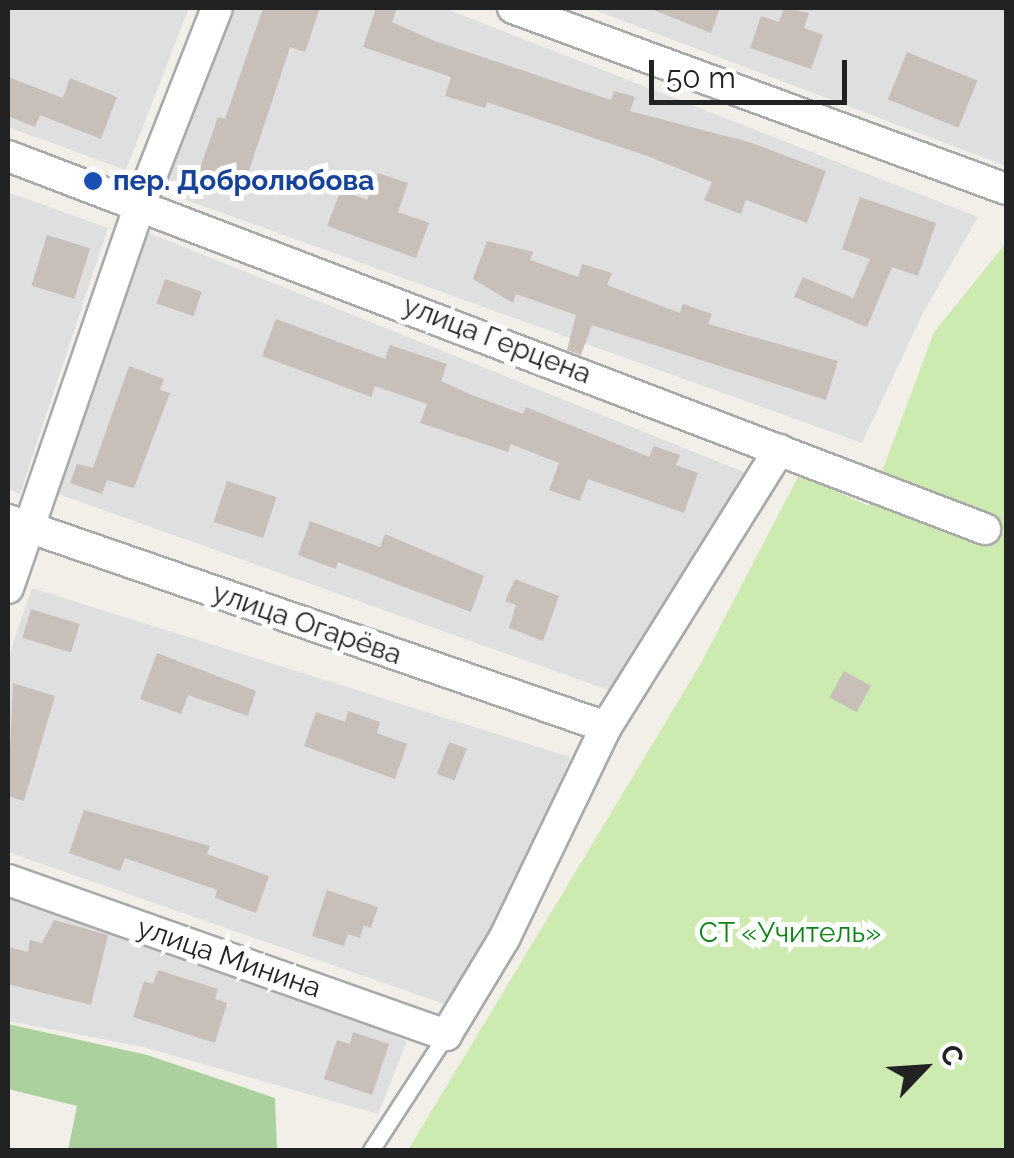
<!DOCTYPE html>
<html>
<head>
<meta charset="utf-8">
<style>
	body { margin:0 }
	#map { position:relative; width:1014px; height:1158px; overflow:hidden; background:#f2efe9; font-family:Raleway,sans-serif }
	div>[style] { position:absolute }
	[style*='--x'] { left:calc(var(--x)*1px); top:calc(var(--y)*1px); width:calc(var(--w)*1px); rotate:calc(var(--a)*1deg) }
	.residential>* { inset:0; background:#e0dfdf }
	.grass>* { inset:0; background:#cdebb0 }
	.forest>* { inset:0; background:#add19e }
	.building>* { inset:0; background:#c7bfb8; transform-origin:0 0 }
	.roads { filter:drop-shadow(2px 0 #a9a9a9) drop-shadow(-2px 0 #a9a9a9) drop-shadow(0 2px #a9a9a9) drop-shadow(0 -2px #a9a9a9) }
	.service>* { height:15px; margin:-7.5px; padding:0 7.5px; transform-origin:7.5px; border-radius:7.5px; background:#fff }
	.minor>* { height:30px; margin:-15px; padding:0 15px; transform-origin:15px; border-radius:15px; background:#fff }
	.dots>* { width:28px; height:28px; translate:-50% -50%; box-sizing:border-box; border:5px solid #fff; border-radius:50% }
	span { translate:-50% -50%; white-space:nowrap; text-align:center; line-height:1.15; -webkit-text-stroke:10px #fff; paint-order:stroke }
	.transit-label { font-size:28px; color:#164399; font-weight:700 }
	.left { translate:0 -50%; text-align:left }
	.street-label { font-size:28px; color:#222 }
	.park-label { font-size:28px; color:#0c8416 }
	.frame { position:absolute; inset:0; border:10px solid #222; pointer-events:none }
	.north { position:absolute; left:874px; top:1018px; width:100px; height:100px; -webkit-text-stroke:8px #fff; paint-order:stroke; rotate:65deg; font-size:28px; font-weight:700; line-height:40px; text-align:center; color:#222 }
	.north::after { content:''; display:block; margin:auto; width:35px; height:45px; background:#222; clip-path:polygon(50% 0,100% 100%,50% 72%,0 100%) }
	.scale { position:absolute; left:649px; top:60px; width:198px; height:45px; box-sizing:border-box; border:5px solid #222; border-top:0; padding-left:12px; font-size:30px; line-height:35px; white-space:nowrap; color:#222; -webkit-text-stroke:8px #fff; paint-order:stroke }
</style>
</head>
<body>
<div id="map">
	<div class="residential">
		<i style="clip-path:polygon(8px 8px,189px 8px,126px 170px,8px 127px)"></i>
		<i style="clip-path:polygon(234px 8px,444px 8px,978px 217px,922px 315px,862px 443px,164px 192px)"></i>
		<i style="clip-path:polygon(589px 8px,1006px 8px,1006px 166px)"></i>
		<i style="clip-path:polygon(8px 192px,108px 228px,20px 494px,8px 489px)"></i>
		<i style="clip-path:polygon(139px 229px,749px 474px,614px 692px,47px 490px)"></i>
		<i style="clip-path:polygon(32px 588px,570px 757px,525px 874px,453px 1007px,8px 852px,8px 658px)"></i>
		<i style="clip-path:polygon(8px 898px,263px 980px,407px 1041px,378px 1114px,143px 1047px,8px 1021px)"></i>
	</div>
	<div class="grass">
		<i style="clip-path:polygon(1006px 243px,1006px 1150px,408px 1150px,700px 665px,799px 475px,869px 506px,934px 332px)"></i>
	</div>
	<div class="forest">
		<i style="clip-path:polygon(8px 1024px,147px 1055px,275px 1098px,277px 1150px,68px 1150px,77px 1106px,8px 1089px)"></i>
	</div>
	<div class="building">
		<i style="clip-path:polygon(263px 8px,320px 8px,305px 52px,290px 47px,242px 192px,197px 177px,218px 117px,225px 119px)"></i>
		<i style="clip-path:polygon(376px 8px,397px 8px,392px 22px,432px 40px,611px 100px,614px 91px,635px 97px,630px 111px,752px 143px,826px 171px,807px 223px,746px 200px,741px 214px,704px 200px,712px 182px,650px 157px,487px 102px,485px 108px,445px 96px,451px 77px,363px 47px)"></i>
		<i style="clip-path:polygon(649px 8px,720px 8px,711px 33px)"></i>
		<i style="clip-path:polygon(784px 8px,809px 13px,804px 28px,823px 35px,811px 69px,750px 48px,761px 16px,779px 22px)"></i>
		<i style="left:907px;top:52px;width:76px;height:51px;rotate:22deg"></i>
		<i style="clip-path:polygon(8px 77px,63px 98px,70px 78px,117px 97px,101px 139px,40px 115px,35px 127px,8px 116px)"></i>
		<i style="clip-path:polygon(378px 173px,408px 183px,398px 212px,429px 223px,416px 258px,327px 226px,341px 190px,367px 200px)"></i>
		<i style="clip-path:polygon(860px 197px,936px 223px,918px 276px,892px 267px,867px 327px,794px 297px,803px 277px,853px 298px,870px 259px,842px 249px)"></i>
		<i style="left:47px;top:235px;width:45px;height:53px;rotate:17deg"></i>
		<i style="clip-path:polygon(487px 241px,533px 252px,530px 260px,578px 277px,582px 264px,612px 273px,607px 285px,680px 313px,683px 304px,712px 314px,708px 324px,838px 361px,826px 400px,592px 325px,581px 355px,567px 350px,576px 315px,516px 294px,513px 303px,473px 279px)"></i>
		<i style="left:165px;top:279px;width:39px;height:26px;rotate:19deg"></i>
		<i style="clip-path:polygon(276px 319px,385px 359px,390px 345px,447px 364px,441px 381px,472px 395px,523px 414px,526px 407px,649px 457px,654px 446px,680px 455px,676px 465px,698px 473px,684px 513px,588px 479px,580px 501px,549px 490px,559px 463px,511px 444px,508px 452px,420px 423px,427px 404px,375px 386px,371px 397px,262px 356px)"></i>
		<i style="clip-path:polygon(129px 366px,164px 379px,160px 390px,170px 393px,134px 488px,107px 480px,102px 494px,70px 483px,77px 464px,93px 468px)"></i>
		<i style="left:227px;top:481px;width:52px;height:43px;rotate:18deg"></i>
		<i style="clip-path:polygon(310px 521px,380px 547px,385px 534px,484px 576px,471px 612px,338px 562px,336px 569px,298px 555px)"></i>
		<i style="clip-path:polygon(515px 579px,559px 596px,543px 641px,509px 628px,516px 605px,505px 601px)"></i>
		<i style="left:31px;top:609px;width:51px;height:30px;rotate:17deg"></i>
		<i style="clip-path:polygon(157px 653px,256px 691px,248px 716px,188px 695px,181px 714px,140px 699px)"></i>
		<i style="left:844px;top:671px;width:31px;height:30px;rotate:29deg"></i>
		<i style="clip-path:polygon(13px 683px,55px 696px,24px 801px,8px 796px)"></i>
		<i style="clip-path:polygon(348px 711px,380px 722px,377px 733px,407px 744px,395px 779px,304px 746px,316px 712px,345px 722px)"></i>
		<i style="left:449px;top:742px;width:19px;height:34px;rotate:21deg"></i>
		<i style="clip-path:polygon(84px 810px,210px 846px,207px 854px,269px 876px,256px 913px,215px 898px,217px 890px,125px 858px,120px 871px,69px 853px)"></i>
		<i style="clip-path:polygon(327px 890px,378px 907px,371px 928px,364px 925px,360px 938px,348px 934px,344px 946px,312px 936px)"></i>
		<i style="clip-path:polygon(54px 920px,108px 935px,91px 1005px,8px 984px,8px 947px,28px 952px,30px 940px,42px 943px)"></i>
		<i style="clip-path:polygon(158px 970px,218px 989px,215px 999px,227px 1003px,215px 1043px,133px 1017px,144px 981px,153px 984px)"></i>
		<i style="clip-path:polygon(353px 1032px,389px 1044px,372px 1095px,324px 1079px,337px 1040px,350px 1044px)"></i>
	</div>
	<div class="roads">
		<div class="service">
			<i style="--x:371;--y:1150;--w:137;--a:-56.9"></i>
		</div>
		<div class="minor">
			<i style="--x:513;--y:8;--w:525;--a:20.16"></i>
			<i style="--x:8;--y:156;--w:1046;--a:20.9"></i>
			<i style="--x:8;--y:520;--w:633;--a:19.09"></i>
			<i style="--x:8;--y:588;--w:408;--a:-71"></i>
			<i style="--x:141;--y:202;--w:208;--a:-68.6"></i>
			<i style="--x:8;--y:880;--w:465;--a:19.5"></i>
			<i style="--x:446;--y:1035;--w:112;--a:-58.9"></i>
			<i style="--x:504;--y:939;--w:235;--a:-64.3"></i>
			<i style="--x:606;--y:727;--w:327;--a:-58"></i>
		</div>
	</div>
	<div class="dots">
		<i style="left:93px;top:181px;background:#1a4fb4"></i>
	</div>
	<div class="transit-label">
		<span class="left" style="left:113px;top:181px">пер. Добролюбова</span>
	</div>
	<div class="street-label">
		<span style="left:497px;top:340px;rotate:21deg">улица Герцена</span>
		<span style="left:307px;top:624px;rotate:19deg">улица Огарёва</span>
		<span style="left:229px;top:958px;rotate:19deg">улица Минина</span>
	</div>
	<div class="park-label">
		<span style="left:790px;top:933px">СТ «Учитель»</span>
	</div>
	<div class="frame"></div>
	<div class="north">С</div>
	<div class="scale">50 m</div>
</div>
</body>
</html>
